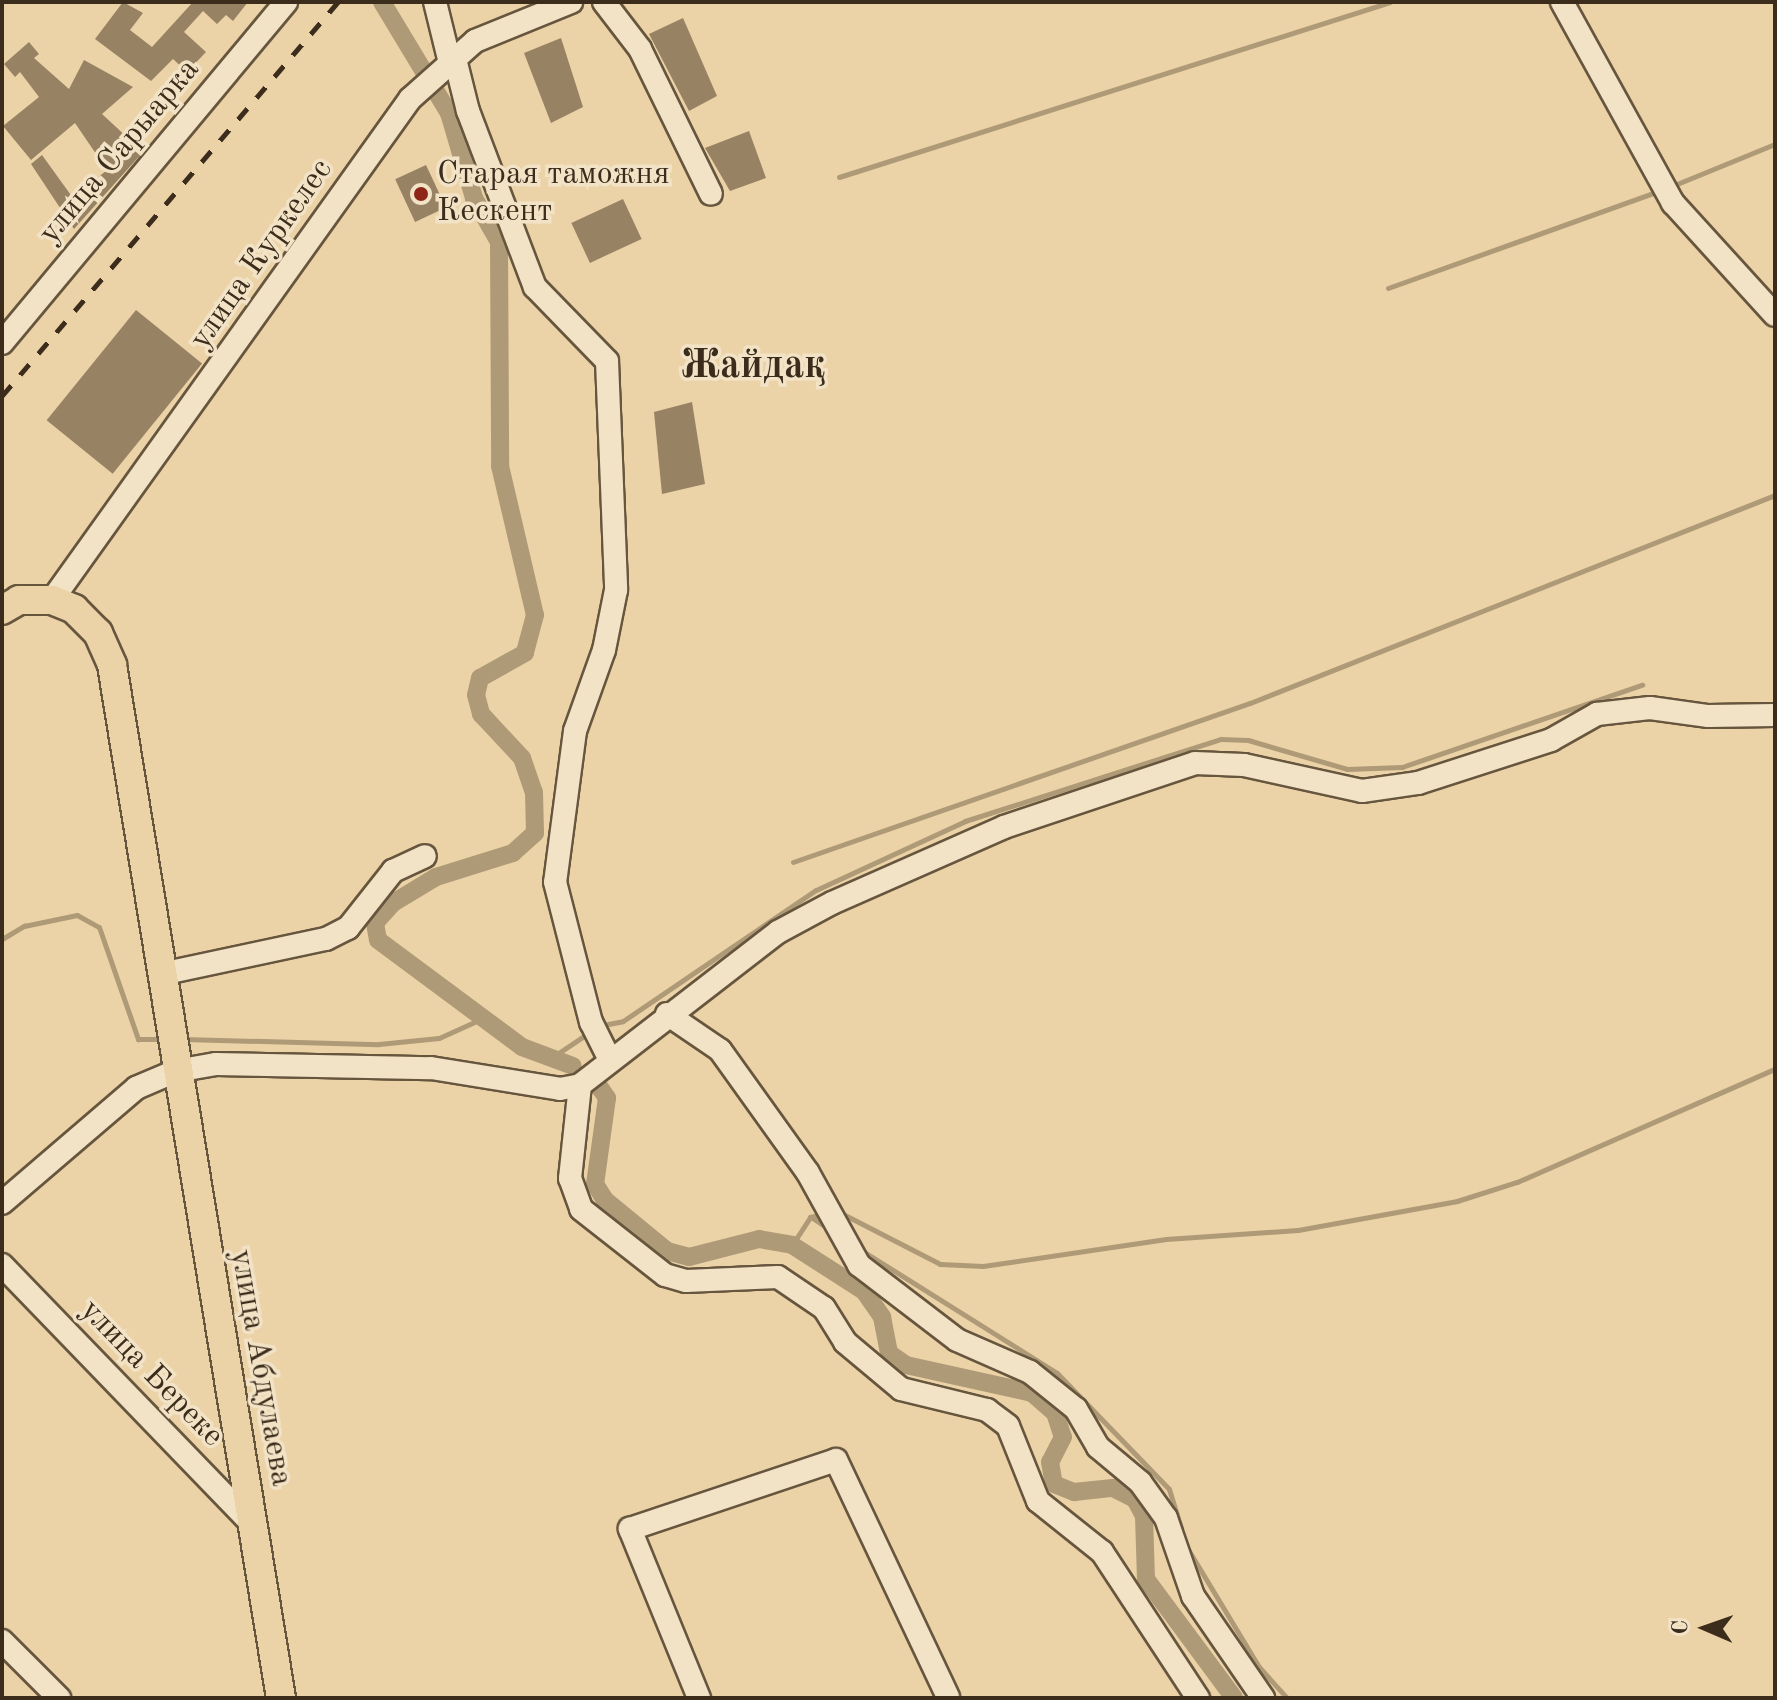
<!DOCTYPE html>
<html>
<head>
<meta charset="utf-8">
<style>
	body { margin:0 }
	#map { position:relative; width:1777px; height:1700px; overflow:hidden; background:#ebd2a7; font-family:"Old Standard TT",serif }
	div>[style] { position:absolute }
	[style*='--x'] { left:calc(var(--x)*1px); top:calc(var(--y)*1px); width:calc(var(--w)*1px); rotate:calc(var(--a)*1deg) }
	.stream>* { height:5px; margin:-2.5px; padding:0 2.5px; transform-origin:2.5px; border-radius:2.5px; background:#af9a77 }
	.canal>* { height:18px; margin:-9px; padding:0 9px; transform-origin:9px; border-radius:9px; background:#af9a77 }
	.building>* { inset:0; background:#978264; transform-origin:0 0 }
	.roads { filter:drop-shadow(2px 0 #67563e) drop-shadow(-2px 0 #67563e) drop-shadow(0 2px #67563e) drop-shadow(0 -2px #67563e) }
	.minor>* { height:22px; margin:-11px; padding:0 11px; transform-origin:11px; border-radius:11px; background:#f2e2c6 }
	.major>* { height:28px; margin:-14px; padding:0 14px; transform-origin:14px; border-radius:14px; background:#ebd2a7 }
	.rail>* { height:5px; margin-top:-2.5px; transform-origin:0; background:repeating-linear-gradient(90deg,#3b2c1b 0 14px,transparent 0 28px) }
	.dots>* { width:22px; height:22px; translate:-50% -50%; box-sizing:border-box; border:4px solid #f2e2c6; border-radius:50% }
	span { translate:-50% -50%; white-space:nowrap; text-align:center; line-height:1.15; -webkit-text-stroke:7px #f2e2c6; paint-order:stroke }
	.street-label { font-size:32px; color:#3b2c1b }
	.poi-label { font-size:32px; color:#3b2c1b }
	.left { translate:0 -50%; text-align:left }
	.district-label { font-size:40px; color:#3b2c1b; font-weight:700 }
	.frame { position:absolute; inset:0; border:4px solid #3b2c1b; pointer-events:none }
	.north { position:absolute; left:1665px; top:1588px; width:80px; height:80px; -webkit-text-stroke:6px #f2e2c6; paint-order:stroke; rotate:272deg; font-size:22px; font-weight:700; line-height:32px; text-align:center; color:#3b2c1b }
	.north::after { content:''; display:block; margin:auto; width:28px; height:36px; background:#3b2c1b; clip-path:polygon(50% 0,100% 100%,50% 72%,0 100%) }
</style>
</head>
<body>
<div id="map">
	<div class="stream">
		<i style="--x:839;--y:177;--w:578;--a:-17.62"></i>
		<i style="--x:1672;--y:186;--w:111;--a:-22.2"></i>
		<i style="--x:1388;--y:288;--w:288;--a:-19.7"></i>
		<i style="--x:793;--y:862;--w:484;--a:-19.2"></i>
		<i style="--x:1250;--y:703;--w:565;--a:-21.61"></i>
		<i style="--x:2;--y:939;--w:26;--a:-31"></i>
		<i style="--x:24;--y:926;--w:54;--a:-11.7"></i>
		<i style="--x:77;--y:915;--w:25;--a:29"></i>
		<i style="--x:99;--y:927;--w:119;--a:70.8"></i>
		<i style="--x:138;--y:1039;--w:27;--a:0"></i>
		<i style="--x:598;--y:1026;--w:25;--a:-11"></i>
		<i style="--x:623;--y:1021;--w:233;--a:-34.2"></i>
		<i style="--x:816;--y:890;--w:164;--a:-24.8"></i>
		<i style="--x:965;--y:821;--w:269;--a:-17.8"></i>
		<i style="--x:1221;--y:739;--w:27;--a:2"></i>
		<i style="--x:1248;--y:740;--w:103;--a:16.3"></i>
		<i style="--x:1347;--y:769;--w:55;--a:-2.1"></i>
		<i style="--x:1402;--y:767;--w:254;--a:-18.9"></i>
		<i style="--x:183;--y:1039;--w:196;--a:1.5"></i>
		<i style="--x:379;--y:1044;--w:60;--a:-5.7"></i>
		<i style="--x:439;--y:1038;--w:48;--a:-24.4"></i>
		<i style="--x:551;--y:1058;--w:47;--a:-33.7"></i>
		<i style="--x:837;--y:1211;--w:116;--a:27.2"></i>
		<i style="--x:940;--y:1264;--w:43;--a:2.7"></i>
		<i style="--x:983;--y:1266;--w:185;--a:-8.4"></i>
		<i style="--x:1166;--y:1239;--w:132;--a:-3.9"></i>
		<i style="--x:1298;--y:1230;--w:162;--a:-10.3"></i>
		<i style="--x:1457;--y:1201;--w:63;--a:-17.6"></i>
		<i style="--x:1517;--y:1182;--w:282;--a:-23.7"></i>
		<i style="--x:811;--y:1217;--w:22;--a:34"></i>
		<i style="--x:792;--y:1245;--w:33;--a:-57"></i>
		<i style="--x:810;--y:1217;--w:13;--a:-13"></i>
		<i style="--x:861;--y:1250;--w:231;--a:32.1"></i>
		<i style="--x:1057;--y:1373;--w:161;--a:46"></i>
		<i style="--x:1169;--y:1489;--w:41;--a:72.9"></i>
		<i style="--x:1186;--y:1546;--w:141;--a:58.9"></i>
		<i style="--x:1259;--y:1667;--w:42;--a:47.9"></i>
	</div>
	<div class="canal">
		<i style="--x:382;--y:2;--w:130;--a:58.9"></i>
		<i style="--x:449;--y:113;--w:89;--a:73.6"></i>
		<i style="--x:474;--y:198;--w:51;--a:60.4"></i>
		<i style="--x:499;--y:242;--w:224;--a:89.7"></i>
		<i style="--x:500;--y:466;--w:153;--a:76.8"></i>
		<i style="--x:535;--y:615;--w:39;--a:105"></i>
		<i style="--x:525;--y:653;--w:51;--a:150.9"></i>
		<i style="--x:480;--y:678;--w:17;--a:103"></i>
		<i style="--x:476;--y:695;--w:20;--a:75"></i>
		<i style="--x:481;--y:714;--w:60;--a:47"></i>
		<i style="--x:522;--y:758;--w:36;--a:71"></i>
		<i style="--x:534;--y:792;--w:41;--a:88.6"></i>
		<i style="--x:535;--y:833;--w:30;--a:138"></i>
		<i style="--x:513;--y:853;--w:81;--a:162.7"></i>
		<i style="--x:436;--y:877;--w:50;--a:148.8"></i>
		<i style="--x:393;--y:903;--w:27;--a:132"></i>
		<i style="--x:375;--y:923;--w:17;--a:80"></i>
		<i style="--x:378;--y:940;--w:179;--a:36.6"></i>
		<i style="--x:522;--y:1047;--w:54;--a:20.4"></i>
		<i style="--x:598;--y:1085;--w:16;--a:55"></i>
		<i style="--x:607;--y:1098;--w:87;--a:97.9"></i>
		<i style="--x:595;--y:1184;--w:19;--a:58"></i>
		<i style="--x:605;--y:1200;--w:80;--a:39.4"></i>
		<i style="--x:667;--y:1251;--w:23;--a:15"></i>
		<i style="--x:689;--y:1257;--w:72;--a:-14.4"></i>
		<i style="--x:759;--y:1239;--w:34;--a:10"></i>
		<i style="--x:792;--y:1245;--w:85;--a:32.6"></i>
		<i style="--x:864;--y:1291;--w:32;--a:55"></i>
		<i style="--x:882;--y:1317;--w:37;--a:79"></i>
		<i style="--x:889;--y:1353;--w:21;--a:35"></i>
		<i style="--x:906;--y:1365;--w:129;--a:12.5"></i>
		<i style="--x:1032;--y:1393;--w:30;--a:41"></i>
		<i style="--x:1055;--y:1413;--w:25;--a:72"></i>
		<i style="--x:1063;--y:1437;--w:28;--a:117"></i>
		<i style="--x:1050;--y:1462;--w:22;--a:80"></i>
		<i style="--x:1054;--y:1484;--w:22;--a:22"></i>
		<i style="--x:1074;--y:1492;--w:39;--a:-6"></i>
		<i style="--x:1113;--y:1488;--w:25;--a:27"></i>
		<i style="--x:1135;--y:1499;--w:19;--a:62"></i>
		<i style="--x:1144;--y:1516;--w:63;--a:88.2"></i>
		<i style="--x:1146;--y:1579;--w:148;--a:53.5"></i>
	</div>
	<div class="building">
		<i style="clip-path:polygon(123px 2px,143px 13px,130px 30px,152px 47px,193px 2px,248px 2px,233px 21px,226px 15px,217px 24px,203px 11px,184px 32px,206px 52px,187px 72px,173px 59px,151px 81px,95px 39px)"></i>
		<i style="clip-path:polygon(683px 18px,717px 96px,689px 111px,649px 34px)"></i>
		<i style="clip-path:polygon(561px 38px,583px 107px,551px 123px,524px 53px)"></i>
		<i style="clip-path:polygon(29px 42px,39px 54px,34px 58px,69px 89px,84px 60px,133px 87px,102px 114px,143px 152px,74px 229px,31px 164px,42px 155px,73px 198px,107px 170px,75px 123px,31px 160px,3px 126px,39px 97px,20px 72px,15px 77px,4px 64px)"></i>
		<i style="clip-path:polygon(749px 131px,766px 178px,730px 191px,705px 148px)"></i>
		<i style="left:426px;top:165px;width:47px;height:34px;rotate:65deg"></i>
		<i style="left:623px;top:199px;width:44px;height:57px;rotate:65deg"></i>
		<i style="left:136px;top:310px;width:85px;height:142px;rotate:39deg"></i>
		<i style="clip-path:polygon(692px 402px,705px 484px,662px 494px,654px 412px)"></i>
	</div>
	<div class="roads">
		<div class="minor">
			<i style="--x:435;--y:2;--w:63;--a:76.2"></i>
			<i style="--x:604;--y:2;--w:59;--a:52.5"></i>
			<i style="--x:640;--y:49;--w:161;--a:63.9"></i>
			<i style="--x:1562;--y:2;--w:230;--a:61.1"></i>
			<i style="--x:1673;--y:203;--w:151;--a:47.7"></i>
			<i style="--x:455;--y:59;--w:54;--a:76"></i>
			<i style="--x:468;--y:111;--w:188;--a:69.2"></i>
			<i style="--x:535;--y:287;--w:103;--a:45.8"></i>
			<i style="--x:607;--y:361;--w:229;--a:87.7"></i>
			<i style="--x:616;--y:590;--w:61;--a:101.3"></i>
			<i style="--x:604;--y:650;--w:86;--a:109.7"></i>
			<i style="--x:575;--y:731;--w:152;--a:97.5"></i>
			<i style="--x:555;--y:882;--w:145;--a:75.6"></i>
			<i style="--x:591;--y:1022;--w:42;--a:63.4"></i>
			<i style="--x:2;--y:343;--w:444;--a:-50.2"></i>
			<i style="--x:52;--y:600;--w:616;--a:-54.45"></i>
			<i style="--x:410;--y:99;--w:87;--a:-41.7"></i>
			<i style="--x:475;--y:41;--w:104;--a:-22.1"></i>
			<i style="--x:161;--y:974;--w:169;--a:-12"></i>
			<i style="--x:326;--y:939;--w:25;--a:-27"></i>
			<i style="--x:348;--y:928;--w:73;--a:-51.7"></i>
			<i style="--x:393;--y:871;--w:35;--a:-25"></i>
			<i style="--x:667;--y:1014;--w:64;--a:34.2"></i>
			<i style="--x:720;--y:1050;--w:151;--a:54.4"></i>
			<i style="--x:808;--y:1173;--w:105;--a:61"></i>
			<i style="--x:859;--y:1265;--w:123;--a:37.4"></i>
			<i style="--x:957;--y:1340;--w:80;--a:23.7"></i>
			<i style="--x:1030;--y:1372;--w:59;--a:38.8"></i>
			<i style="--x:1076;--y:1409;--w:44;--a:59.9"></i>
			<i style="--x:1098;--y:1447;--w:55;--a:39.8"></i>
			<i style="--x:1140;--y:1482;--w:44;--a:54.2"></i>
			<i style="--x:1166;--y:1518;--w:83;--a:70.9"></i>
			<i style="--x:1193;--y:1596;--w:124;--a:55.5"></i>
			<i style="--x:580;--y:1085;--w:94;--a:96.1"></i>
			<i style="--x:570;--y:1178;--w:33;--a:70"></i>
			<i style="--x:581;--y:1209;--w:107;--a:38.2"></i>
			<i style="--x:665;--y:1275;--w:22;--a:16"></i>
			<i style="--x:686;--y:1281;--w:92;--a:-2.5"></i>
			<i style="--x:778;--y:1277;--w:55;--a:34"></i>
			<i style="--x:824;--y:1308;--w:40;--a:58"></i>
			<i style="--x:845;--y:1342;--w:73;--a:40"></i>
			<i style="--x:901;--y:1389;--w:89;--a:13.7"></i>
			<i style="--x:987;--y:1410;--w:26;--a:37"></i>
			<i style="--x:1008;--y:1426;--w:81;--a:68.2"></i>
			<i style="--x:1038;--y:1501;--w:82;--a:38.6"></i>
			<i style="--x:1102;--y:1552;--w:175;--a:56.7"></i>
			<i style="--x:2;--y:1203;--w:177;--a:-40.6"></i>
			<i style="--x:136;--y:1088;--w:43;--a:-23"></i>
			<i style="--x:176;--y:1071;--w:41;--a:-9.9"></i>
			<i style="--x:216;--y:1064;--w:215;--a:1.1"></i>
			<i style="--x:431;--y:1068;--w:131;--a:9.2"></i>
			<i style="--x:560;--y:1089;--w:20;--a:-11"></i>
			<i style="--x:580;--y:1085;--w:250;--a:-37.7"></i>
			<i style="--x:778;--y:932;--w:61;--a:-28.2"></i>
			<i style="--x:832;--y:903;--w:188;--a:-23.8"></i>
			<i style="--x:1004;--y:827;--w:201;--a:-18.5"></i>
			<i style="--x:1195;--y:763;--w:49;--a:2.3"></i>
			<i style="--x:1244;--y:765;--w:121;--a:12.4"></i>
			<i style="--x:1362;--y:791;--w:57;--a:-8.1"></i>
			<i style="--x:1418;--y:783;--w:140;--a:-17.9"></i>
			<i style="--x:1551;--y:740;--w:53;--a:-29.5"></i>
			<i style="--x:1597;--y:714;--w:53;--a:-6.5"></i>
			<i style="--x:1650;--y:708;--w:59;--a:7.9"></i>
			<i style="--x:1708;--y:716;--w:67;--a:-0.9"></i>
			<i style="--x:2;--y:1265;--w:364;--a:46"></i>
			<i style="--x:2;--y:1641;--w:81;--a:45"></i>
			<i style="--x:699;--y:1698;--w:183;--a:-112.2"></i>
			<i style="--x:630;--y:1529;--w:217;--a:-18.5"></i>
			<i style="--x:836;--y:1460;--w:262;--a:64.7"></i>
		</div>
		<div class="major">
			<i style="--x:2;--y:610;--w:20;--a:-30"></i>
			<i style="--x:19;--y:600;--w:33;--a:0"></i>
			<i style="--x:52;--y:600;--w:24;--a:22"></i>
			<i style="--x:74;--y:609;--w:34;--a:45"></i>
			<i style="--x:98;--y:633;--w:35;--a:66"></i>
			<i style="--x:112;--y:665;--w:1047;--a:80.71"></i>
		</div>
	</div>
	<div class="rail">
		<i style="--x:2;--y:396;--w:518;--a:-49.54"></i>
	</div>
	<div class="dots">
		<i style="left:421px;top:194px;background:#8f2418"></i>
	</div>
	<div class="street-label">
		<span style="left:120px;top:152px;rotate:-50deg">улица Сарыарка</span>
		<span style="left:262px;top:255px;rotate:-55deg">улица Куркелес</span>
		<span style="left:260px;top:1368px;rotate:80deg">улица Абдулаева</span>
		<span style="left:151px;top:1374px;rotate:46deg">улица Береке</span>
	</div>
	<div class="poi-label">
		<span class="left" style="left:437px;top:194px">Старая таможня<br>Кескент</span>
	</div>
	<div class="district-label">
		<span style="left:753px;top:367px">Жайдақ</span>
	</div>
	<div class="frame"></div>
	<div class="north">С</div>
</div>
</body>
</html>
